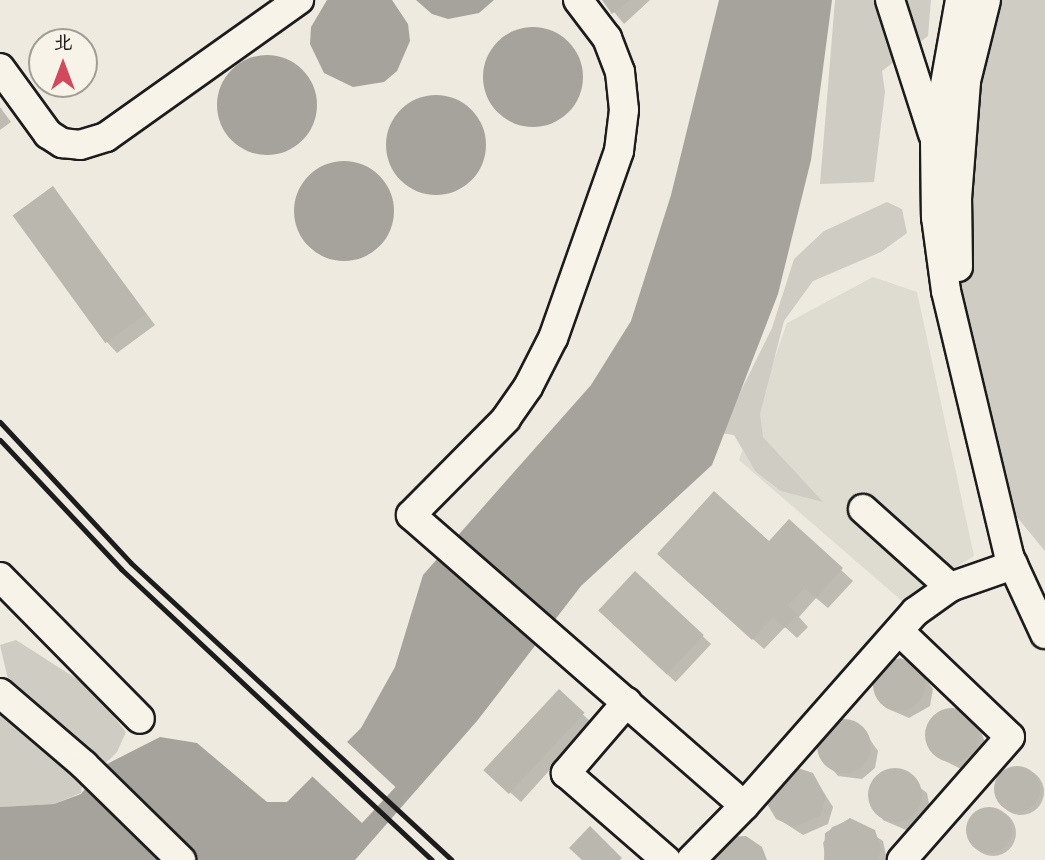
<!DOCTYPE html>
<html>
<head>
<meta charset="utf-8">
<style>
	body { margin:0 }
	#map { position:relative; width:1045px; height:860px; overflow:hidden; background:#eeeae0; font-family:"Architects Daughter","LXGW WenKai TC",sans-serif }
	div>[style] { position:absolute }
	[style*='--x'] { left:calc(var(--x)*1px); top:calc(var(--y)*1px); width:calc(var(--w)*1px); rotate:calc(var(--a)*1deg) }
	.built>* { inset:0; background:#dedbd1 }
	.green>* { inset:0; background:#cfccc3 }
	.water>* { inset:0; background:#a6a39d }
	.round { border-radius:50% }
	.pier>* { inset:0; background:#eeeae0; transform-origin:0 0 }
	.shadow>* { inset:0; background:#0003; transform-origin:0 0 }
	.building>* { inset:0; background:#bab7af; transform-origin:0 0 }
	.roads { filter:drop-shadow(2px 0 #1c1c1c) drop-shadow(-2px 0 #1c1c1c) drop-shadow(0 2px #1c1c1c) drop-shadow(0 -2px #1c1c1c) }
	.minor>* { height:28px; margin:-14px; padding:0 14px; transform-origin:14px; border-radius:14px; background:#f7f3e8 }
	.rail>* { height:5px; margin:-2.5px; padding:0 2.5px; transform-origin:2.5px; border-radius:2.5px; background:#1c1c1c }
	span { translate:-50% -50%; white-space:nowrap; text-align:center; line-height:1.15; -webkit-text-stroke:5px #f7f3e8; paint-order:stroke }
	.north { position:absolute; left:28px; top:28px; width:70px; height:70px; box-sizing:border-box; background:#f7f3e8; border:2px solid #9f9d96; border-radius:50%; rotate:0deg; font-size:19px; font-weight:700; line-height:28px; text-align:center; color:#1c1c1c }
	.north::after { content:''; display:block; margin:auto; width:24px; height:32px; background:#d1495b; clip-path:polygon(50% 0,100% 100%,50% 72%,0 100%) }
</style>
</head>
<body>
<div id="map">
	<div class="built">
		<i style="clip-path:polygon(873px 277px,917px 292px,974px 556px,902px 601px,739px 460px,787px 323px)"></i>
	</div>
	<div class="green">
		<i style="clip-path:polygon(835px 0,931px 0,928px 36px,882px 71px,885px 92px,874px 182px,820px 184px)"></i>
		<i style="clip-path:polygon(947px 0,1045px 0,1045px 551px,1006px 504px,930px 188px,934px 60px)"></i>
		<i style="clip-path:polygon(887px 202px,902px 209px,907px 233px,881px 252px,813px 281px,784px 321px,760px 414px,763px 437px,823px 502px,781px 491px,756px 472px,734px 435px,720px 433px,772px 328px,794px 259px,824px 231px)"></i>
		<i style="clip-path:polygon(16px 640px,91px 688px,126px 732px,117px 752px,82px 787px,81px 793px,54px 804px,0 807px,0 704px,17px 718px,0 645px)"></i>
	</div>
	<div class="water">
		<i style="clip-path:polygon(327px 0,392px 0,408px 24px,410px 41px,397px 71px,384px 82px,353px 87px,324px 73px,310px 44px,311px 27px)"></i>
		<i style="clip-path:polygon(416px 0,494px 0,479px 13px,448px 19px,432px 14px)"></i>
		<i style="clip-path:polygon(719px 0,832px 0,811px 160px,778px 294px,712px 465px,581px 586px,477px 721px,355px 860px,0 860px,0 807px,54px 804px,81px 794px,103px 766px,160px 737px,197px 743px,267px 802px,287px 802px,361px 728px,395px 667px,423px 575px,591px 385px,631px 321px,671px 195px)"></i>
		<i class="round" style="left:483px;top:27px;width:100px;height:100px"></i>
		<i class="round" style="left:217px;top:55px;width:100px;height:100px"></i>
		<i class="round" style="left:386px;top:95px;width:100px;height:100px"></i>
		<i class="round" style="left:294px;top:161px;width:100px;height:100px"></i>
	</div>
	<div class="pier">
		<i style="left:345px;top:740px;width:69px;height:49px;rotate:43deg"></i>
	</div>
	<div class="shadow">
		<i style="clip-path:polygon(604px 0,650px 0,624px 24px)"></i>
		<i style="clip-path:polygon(0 107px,11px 122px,0 130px)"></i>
		<i style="clip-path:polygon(53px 188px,155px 325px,117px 353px,106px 341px)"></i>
		<i style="clip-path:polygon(789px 522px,853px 581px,828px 608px,816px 598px,799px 617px,808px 627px,797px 638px,785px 627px,764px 649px,670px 565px,769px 544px)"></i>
		<i style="left:635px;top:573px;width:104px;height:52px;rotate:43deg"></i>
		<i style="clip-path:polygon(900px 658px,916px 665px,933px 689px,930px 706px,909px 718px,886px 708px,872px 683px,878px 668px)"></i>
		<i style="clip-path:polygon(559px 692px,592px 723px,521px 802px,496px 780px)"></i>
		<i style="clip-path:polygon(954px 709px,979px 725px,987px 749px,963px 770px,941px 759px,927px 734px,932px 719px)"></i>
		<i style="clip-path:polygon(837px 721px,861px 727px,878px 751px,875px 768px,862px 779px,838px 776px,819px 753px,823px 730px)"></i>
		<i class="round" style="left:998px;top:769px;width:46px;height:46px"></i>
		<i style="clip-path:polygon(897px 770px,927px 793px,930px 809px,921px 824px,906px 830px,883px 820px,869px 795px,875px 780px)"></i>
		<i style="clip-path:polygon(812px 774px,833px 807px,828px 824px,803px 835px,777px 818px)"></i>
		<i class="round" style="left:970px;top:810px;width:46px;height:46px"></i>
		<i style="clip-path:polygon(850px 820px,883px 841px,887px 860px,826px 860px,823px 843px,832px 827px)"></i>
	</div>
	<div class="building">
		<i style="clip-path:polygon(602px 0,630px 0,612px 14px)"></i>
		<i style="left:53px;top:186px;width:158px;height:50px;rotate:54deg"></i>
		<i style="clip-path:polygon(714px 491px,769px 541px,789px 519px,843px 568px,816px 598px,804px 588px,788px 606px,798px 615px,785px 628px,773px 617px,752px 640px,657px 554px)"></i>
		<i style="left:635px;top:571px;width:94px;height:54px;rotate:43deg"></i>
		<i class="round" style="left:873px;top:659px;width:52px;height:52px"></i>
		<i style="left:559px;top:689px;width:35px;height:111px;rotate:43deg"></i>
		<i class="round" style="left:925px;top:708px;width:54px;height:54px"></i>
		<i class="round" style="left:817px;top:719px;width:54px;height:54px"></i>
		<i class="round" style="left:994px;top:766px;width:46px;height:46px"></i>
		<i style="clip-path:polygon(795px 767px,813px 773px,826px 797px,820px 816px,794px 827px,776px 819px,766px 802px)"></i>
		<i class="round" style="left:868px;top:768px;width:54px;height:54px"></i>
		<i class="round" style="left:966px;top:807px;width:46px;height:46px"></i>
		<i style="clip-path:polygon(850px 818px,875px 830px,881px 849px,878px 860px,824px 860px,825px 833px)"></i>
		<i style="clip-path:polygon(590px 826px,622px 858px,620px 860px,582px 860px,569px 848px)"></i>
		<i style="clip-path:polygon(746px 836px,762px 847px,767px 860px,708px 860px,727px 837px)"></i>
	</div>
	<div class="roads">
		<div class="minor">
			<i style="--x:578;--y:0;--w:48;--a:52.7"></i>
			<i style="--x:607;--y:38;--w:36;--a:69"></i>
			<i style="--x:620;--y:72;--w:38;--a:84"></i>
			<i style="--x:624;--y:110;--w:41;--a:97"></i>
			<i style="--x:619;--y:151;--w:198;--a:109.4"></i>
			<i style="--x:553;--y:338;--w:55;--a:117"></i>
			<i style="--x:528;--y:387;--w:39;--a:125"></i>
			<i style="--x:506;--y:419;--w:135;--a:134.7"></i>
			<i style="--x:411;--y:515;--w:442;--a:41.1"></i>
			<i style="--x:744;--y:806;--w:259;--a:-48.6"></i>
			<i style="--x:915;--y:612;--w:43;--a:-35.5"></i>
			<i style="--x:950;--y:587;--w:67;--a:-19.2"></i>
			<i style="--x:890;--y:0;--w:141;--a:72.2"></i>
			<i style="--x:960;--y:0;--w:142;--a:100.1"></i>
			<i style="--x:935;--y:140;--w:77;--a:89.3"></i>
			<i style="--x:936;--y:217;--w:75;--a:82.3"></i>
			<i style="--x:946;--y:291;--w:272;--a:76.6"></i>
			<i style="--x:1009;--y:556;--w:86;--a:65.2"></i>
			<i style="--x:0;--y:68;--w:82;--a:54"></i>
			<i style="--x:48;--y:134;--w:17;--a:33"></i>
			<i style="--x:62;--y:143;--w:18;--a:6"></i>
			<i style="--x:80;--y:145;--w:27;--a:-17"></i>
			<i style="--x:106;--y:137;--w:237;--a:-35.4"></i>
			<i style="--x:958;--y:267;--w:68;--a:-90.8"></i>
			<i style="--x:957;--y:199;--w:118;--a:-85.6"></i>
			<i style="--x:966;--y:81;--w:83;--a:-76.1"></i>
			<i style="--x:863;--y:509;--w:117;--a:41.9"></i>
			<i style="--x:0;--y:577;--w:199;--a:45.4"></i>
			<i style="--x:899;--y:631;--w:153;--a:43.7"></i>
			<i style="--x:1010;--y:737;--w:164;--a:131.3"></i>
			<i style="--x:0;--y:693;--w:111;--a:40.6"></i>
			<i style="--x:84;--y:765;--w:136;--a:44.4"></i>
			<i style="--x:627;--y:702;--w:94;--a:130.7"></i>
			<i style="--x:566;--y:773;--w:133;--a:41"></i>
			<i style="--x:691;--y:860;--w:76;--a:-45.5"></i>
		</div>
	</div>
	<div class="rail">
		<i style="--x:0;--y:422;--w:192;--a:47.1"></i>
		<i style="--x:131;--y:563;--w:437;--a:42.8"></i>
		<i style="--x:0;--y:440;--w:177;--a:46.8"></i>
		<i style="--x:121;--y:569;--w:426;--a:43.1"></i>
	</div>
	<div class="north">北</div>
</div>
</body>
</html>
